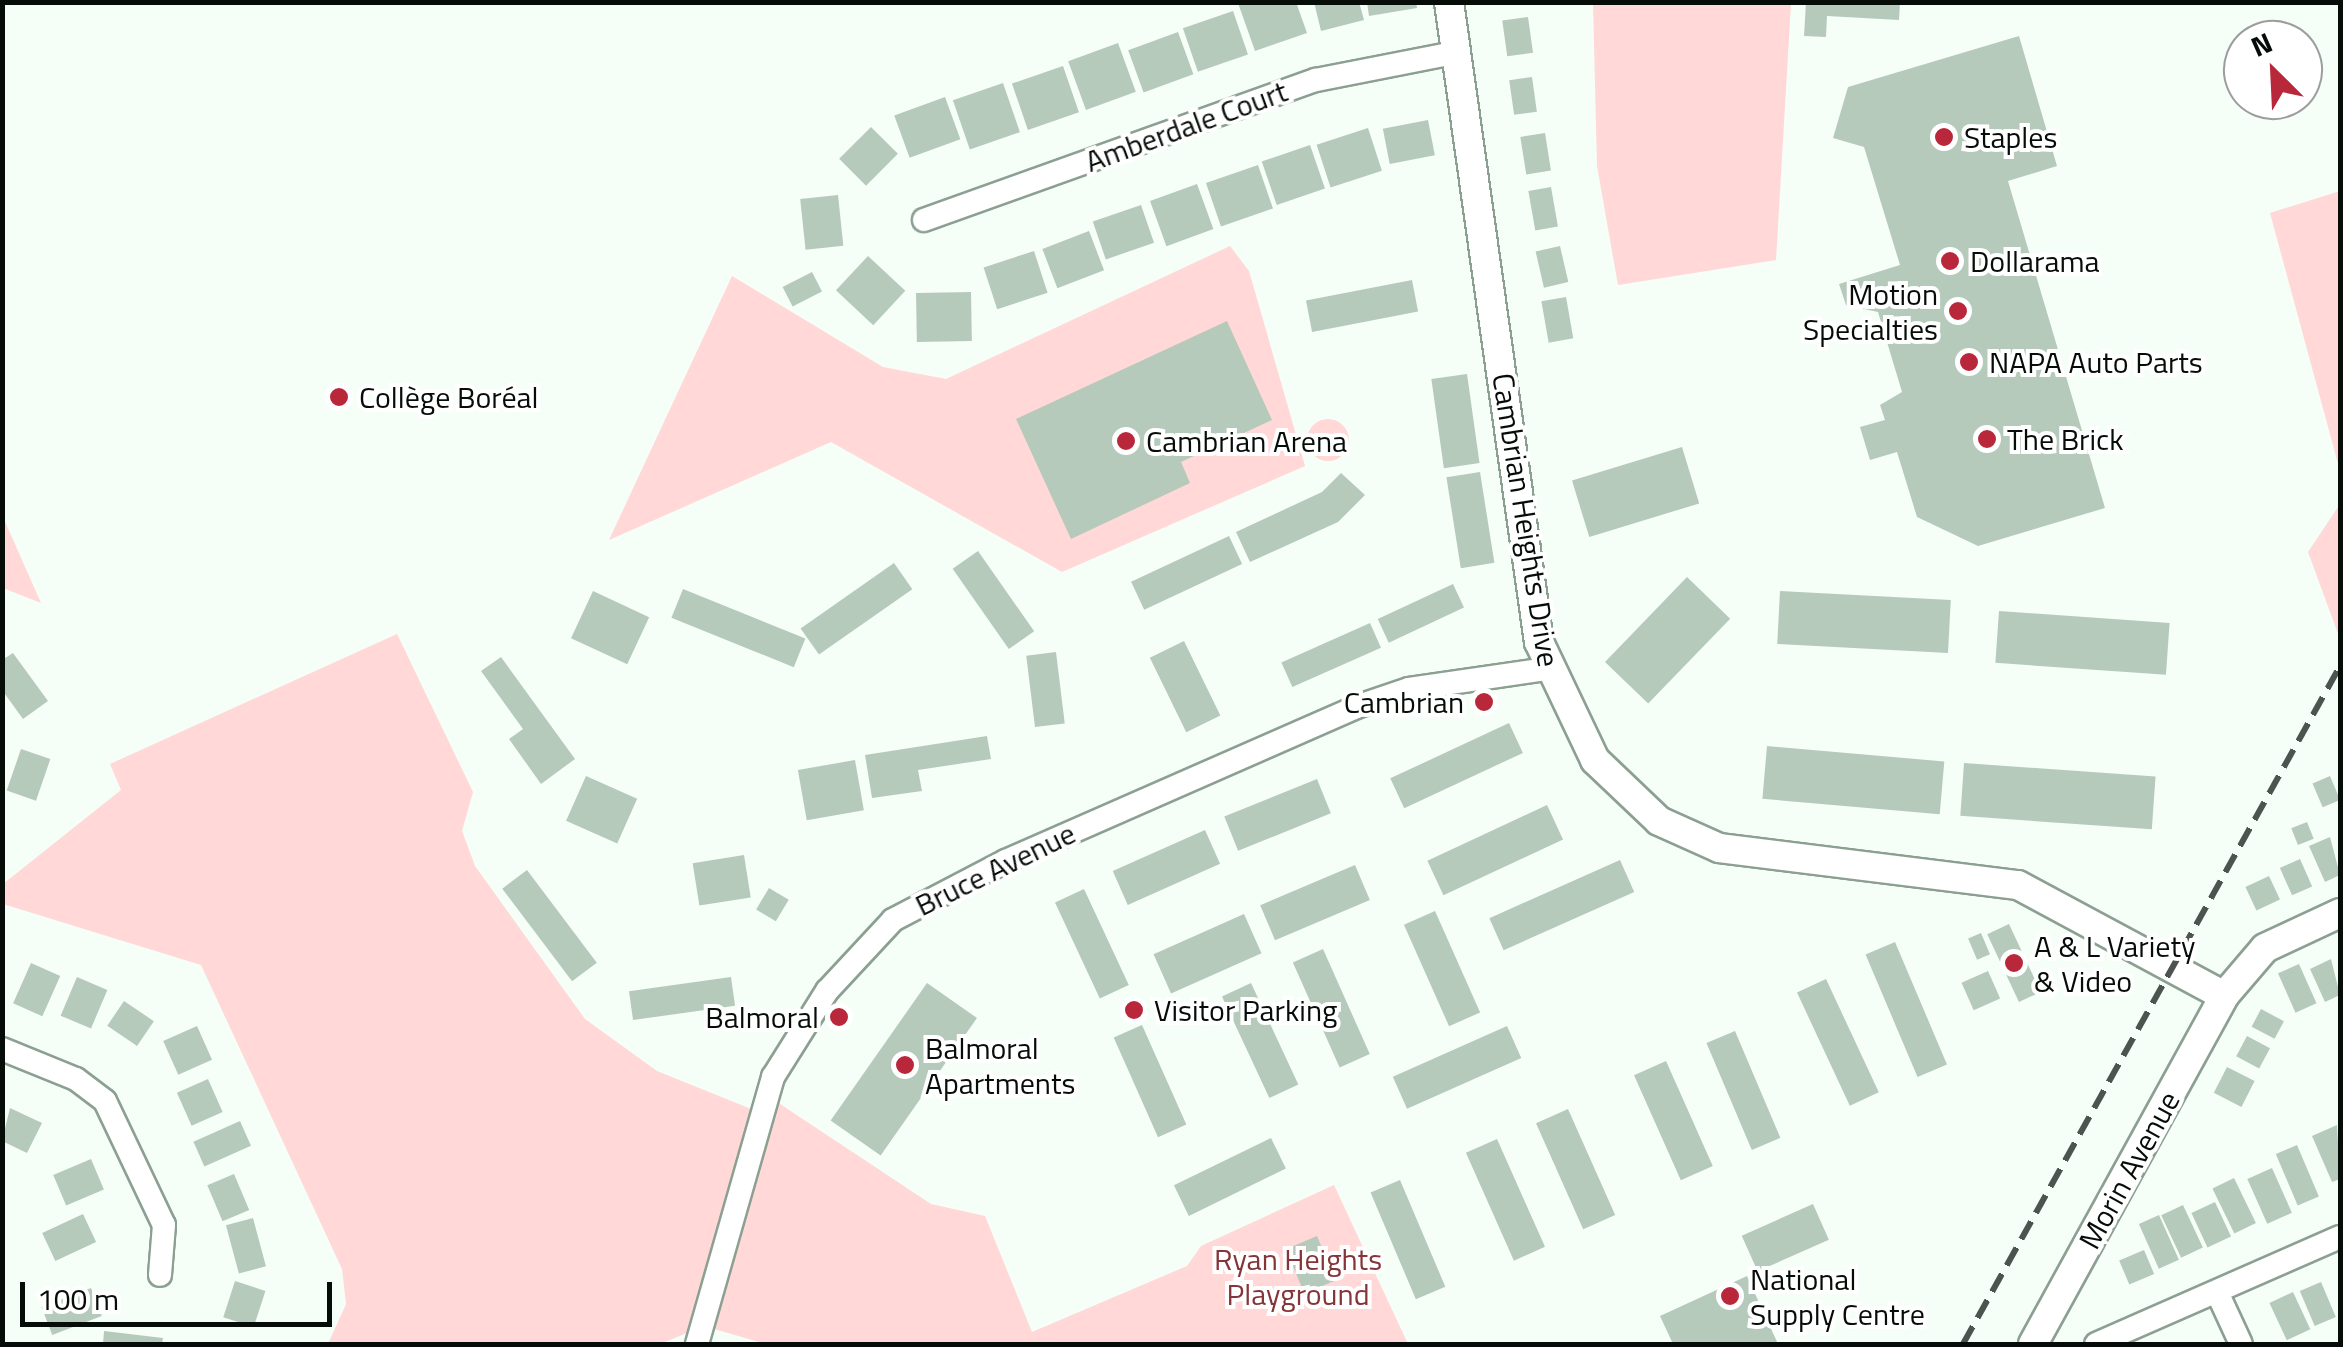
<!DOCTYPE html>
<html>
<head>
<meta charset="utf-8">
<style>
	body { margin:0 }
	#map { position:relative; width:2343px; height:1347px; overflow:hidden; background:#f6fef8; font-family:"Titillium Web",sans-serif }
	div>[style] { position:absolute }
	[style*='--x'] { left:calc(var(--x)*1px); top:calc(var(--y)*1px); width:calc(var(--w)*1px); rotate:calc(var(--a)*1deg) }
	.green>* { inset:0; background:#ffd8d7 }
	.round { border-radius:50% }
	.building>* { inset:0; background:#b5cabb; transform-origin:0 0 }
	.roads { filter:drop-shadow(2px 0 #8ca092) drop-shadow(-2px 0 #8ca092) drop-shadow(0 2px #8ca092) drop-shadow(0 -2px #8ca092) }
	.minor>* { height:22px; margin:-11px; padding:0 11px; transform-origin:11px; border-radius:11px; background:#fff }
	.tertiary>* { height:28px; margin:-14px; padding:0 14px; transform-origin:14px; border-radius:14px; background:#fff }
	.rail>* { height:6px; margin-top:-3px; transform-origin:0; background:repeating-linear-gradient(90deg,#4d5450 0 20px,transparent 0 30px) }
	.dots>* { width:28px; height:28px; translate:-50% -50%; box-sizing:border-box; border:5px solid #fff; border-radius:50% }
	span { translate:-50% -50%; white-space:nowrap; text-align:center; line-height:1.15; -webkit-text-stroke:8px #fff; paint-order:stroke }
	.street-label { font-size:30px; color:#060d09 }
	.poi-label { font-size:30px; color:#060d09 }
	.left { translate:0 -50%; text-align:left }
	.right { translate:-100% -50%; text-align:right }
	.park-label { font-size:30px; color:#853538 }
	.frame { position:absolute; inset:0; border:5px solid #060d09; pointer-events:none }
	.north { position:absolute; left:2223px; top:20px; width:100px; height:100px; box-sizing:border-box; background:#fff; border:2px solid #9b9e9d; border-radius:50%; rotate:336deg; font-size:28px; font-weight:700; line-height:40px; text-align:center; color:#060d09 }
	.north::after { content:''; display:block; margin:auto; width:35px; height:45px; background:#b9283a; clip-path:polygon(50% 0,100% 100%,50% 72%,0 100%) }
	.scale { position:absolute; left:20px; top:1282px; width:312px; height:45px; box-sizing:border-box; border:5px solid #060d09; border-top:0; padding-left:12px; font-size:30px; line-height:35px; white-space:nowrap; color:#060d09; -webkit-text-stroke:8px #fff; paint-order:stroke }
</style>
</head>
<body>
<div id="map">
	<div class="green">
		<i style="clip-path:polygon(1593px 3px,1791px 3px,1776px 260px,1618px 285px,1597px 166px)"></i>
		<i style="clip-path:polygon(2340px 191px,2340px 471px,2270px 213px)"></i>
		<i style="clip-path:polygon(1230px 246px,1249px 271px,1305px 466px,1062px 572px,831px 442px,609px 540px,732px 276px,883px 367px,946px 379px)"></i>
		<i class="round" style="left:1307px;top:419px;width:42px;height:42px"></i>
		<i style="clip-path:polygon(2340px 504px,2340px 639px,2308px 552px)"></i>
		<i style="clip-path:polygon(2px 517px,3px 517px,41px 603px,3px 588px)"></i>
		<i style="clip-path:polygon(397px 634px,473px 792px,462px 831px,475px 866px,585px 1019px,657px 1071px,761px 1113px,768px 1096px,931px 1204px,985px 1216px,1032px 1332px,1187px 1266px,1201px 1246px,1334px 1185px,1408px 1344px,766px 1344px,704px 1326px,660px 1344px,328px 1344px,346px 1304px,342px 1269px,201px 965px,3px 904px,3px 884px,121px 790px,110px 764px)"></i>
	</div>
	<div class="building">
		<i style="clip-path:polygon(1296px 2px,1307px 33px,1255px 51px,1238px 3px)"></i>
		<i style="clip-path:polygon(1314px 2px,1359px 2px,1364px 20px,1321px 31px)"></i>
		<i style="clip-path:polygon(1367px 2px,1416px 2px,1417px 8px,1369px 16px)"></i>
		<i style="clip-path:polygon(1806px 2px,1900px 2px,1899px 20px,1827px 16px,1826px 37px,1804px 36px)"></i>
		<i style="left:1233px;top:11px;width:46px;height:53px;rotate:71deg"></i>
		<i style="left:1528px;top:17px;width:36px;height:26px;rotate:82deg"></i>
		<i style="left:1178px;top:32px;width:45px;height:53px;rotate:70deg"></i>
		<i style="clip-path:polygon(2019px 36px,2057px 166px,2008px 181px,2105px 508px,1978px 546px,1917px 517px,1897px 452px,1870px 460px,1860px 427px,1885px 420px,1880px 405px,1902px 392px,1878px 312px,1846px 305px,1839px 284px,1900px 265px,1864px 147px,1833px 138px,1848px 87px)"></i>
		<i style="left:1118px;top:43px;width:52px;height:53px;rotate:70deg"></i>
		<i style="left:1063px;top:66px;width:49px;height:54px;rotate:71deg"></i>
		<i style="left:1532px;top:77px;width:35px;height:23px;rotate:82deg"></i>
		<i style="left:1003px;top:83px;width:52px;height:53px;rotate:71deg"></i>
		<i style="left:945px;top:97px;width:45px;height:54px;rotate:70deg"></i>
		<i style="left:1428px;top:120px;width:36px;height:46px;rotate:79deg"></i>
		<i style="left:871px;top:127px;width:38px;height:45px;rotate:45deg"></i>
		<i style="left:1368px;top:128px;width:45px;height:54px;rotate:72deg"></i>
		<i style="left:1545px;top:133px;width:38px;height:25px;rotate:81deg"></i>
		<i style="left:1310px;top:145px;width:46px;height:51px;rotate:71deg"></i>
		<i style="left:1258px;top:165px;width:46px;height:55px;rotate:71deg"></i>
		<i style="left:1197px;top:184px;width:48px;height:50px;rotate:70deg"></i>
		<i style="left:1551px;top:187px;width:40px;height:23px;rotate:80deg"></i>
		<i style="left:838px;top:195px;width:51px;height:38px;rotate:84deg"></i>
		<i style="left:1141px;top:205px;width:40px;height:51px;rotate:71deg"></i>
		<i style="left:1089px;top:231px;width:42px;height:50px;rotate:69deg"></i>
		<i style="left:1560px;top:246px;width:37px;height:25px;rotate:77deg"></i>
		<i style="left:1034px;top:251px;width:44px;height:53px;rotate:72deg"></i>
		<i style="left:868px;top:256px;width:51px;height:47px;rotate:43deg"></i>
		<i style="left:812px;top:272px;width:22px;height:33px;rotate:63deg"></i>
		<i style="left:1412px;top:280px;width:32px;height:108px;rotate:79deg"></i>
		<i style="left:971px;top:292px;width:49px;height:55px;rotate:89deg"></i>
		<i style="left:1566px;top:297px;width:42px;height:25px;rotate:80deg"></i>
		<i style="clip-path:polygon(1227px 321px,1272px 420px,1181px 462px,1190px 483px,1071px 539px,1016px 419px)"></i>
		<i style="left:1467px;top:374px;width:90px;height:36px;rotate:82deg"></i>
		<i style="left:1682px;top:447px;width:59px;height:115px;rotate:73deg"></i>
		<i style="left:1480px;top:472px;width:92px;height:34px;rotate:81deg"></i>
		<i style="clip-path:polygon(1341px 473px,1365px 495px,1338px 522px,1250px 562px,1236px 532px,1322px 492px)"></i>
		<i style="left:1229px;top:536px;width:31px;height:108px;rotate:65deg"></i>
		<i style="left:978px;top:551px;width:98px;height:31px;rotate:55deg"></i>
		<i style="left:894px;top:563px;width:32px;height:114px;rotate:55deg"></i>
		<i style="left:1687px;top:577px;width:60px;height:118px;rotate:44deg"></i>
		<i style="left:1453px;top:584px;width:26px;height:83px;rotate:65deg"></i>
		<i style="left:683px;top:589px;width:132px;height:31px;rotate:22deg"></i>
		<i style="left:593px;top:591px;width:62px;height:52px;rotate:25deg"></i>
		<i style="left:1780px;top:591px;width:171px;height:53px;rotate:3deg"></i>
		<i style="left:1999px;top:611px;width:171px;height:52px;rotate:4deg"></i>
		<i style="left:1370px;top:623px;width:27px;height:97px;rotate:66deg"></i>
		<i style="left:1184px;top:641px;width:83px;height:38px;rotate:64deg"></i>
		<i style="left:1056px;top:652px;width:72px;height:30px;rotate:83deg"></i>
		<i style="clip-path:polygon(13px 653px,48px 701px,23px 719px,2px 690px,2px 660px)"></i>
		<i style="clip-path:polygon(501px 657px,575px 759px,541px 784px,509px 739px,523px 729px,481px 671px)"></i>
		<i style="left:1509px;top:723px;width:33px;height:131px;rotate:65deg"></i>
		<i style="clip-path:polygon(987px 736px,991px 759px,918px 770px,922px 791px,872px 798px,865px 755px)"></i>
		<i style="left:1767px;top:746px;width:178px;height:53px;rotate:5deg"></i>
		<i style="left:21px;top:749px;width:31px;height:44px;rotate:19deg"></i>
		<i style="left:855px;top:760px;width:51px;height:58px;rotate:80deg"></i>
		<i style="left:1964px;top:763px;width:192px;height:53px;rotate:4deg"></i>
		<i style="left:586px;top:776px;width:56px;height:49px;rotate:24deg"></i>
		<i style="left:2330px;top:776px;width:26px;height:19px;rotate:67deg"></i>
		<i style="left:1317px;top:779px;width:37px;height:100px;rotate:68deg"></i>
		<i style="left:1547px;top:805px;width:38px;height:132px;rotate:65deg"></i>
		<i style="left:2307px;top:822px;width:18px;height:17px;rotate:68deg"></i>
		<i style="left:1205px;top:830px;width:37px;height:101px;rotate:66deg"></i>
		<i style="clip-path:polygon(2330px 837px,2340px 875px,2325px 882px,2309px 846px)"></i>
		<i style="left:744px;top:855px;width:43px;height:52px;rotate:81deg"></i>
		<i style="left:2300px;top:859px;width:30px;height:22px;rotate:66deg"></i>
		<i style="left:1620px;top:860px;width:35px;height:143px;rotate:66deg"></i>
		<i style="left:1355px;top:865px;width:38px;height:103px;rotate:67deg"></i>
		<i style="left:527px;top:870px;width:116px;height:31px;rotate:53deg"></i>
		<i style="left:2269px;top:876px;width:26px;height:26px;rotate:65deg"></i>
		<i style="left:769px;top:888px;width:23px;height:25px;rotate:31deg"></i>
		<i style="left:1084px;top:889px;width:106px;height:32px;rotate:65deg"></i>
		<i style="left:1435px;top:911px;width:111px;height:34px;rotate:66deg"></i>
		<i style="left:1244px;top:914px;width:43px;height:99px;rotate:66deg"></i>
		<i style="left:2009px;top:924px;width:75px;height:24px;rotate:65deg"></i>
		<i style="left:1981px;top:933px;width:23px;height:14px;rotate:67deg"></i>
		<i style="left:1895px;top:942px;width:133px;height:32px;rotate:67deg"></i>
		<i style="left:1323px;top:949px;width:115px;height:33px;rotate:66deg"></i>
		<i style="clip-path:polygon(2331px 959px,2340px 995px,2325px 1002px,2310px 969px)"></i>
		<i style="left:31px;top:963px;width:32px;height:44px;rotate:24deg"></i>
		<i style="left:2299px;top:964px;width:43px;height:23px;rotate:66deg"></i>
		<i style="left:1988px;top:971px;width:30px;height:29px;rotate:66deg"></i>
		<i style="left:77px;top:977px;width:33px;height:42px;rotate:23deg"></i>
		<i style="left:731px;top:977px;width:29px;height:103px;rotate:82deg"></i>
		<i style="left:1826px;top:979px;width:125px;height:32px;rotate:65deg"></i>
		<i style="left:927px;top:983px;width:61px;height:168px;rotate:35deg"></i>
		<i style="left:1251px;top:983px;width:112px;height:32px;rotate:65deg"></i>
		<i style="left:124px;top:1001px;width:36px;height:30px;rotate:34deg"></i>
		<i style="left:2261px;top:1009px;width:26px;height:20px;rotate:28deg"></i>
		<i style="left:1142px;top:1025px;width:109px;height:31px;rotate:66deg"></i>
		<i style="left:197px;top:1026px;width:37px;height:37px;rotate:66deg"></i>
		<i style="left:1507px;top:1026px;width:35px;height:125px;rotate:66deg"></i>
		<i style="left:1735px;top:1031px;width:116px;height:31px;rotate:67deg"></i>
		<i style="left:2247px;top:1036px;width:26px;height:23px;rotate:28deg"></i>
		<i style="left:1666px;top:1061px;width:115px;height:35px;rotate:66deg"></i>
		<i style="left:2227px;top:1067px;width:31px;height:29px;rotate:27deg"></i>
		<i style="left:208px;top:1079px;width:36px;height:34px;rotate:66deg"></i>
		<i style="clip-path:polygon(10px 1108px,42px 1123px,27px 1153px,2px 1141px)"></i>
		<i style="left:1568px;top:1109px;width:116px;height:35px;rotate:66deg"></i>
		<i style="left:240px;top:1121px;width:27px;height:51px;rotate:66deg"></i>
		<i style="clip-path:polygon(2337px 1125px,2340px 1179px,2332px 1182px,2312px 1136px)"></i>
		<i style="left:1271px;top:1138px;width:34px;height:108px;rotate:64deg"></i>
		<i style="left:1497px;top:1139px;width:118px;height:34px;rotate:66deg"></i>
		<i style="left:2297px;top:1145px;width:56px;height:23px;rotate:67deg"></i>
		<i style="left:91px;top:1159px;width:33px;height:41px;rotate:67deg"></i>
		<i style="left:2272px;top:1168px;width:49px;height:27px;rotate:66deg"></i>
		<i style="left:234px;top:1174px;width:39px;height:29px;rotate:67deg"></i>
		<i style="left:2234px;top:1178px;width:50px;height:24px;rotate:64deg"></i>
		<i style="left:1400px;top:1180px;width:116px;height:32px;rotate:67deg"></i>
		<i style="left:2215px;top:1202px;width:38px;height:26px;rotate:65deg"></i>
		<i style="left:1813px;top:1204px;width:39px;height:78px;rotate:66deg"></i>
		<i style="left:2183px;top:1205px;width:47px;height:24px;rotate:65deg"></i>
		<i style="left:83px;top:1214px;width:31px;height:45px;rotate:65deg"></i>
		<i style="left:2159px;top:1215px;width:49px;height:22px;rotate:66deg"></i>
		<i style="left:253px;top:1218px;width:50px;height:28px;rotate:75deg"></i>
		<i style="left:1317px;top:1236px;width:48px;height:34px;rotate:67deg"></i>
		<i style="left:2144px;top:1250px;width:26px;height:27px;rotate:67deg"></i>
		<i style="clip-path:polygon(1747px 1276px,1778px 1344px,1673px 1344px,1660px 1316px)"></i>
		<i style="left:235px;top:1281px;width:32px;height:38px;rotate:18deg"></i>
		<i style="left:2321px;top:1282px;width:38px;height:23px;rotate:67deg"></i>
		<i style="left:91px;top:1288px;width:30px;height:53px;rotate:69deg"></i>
		<i style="left:2293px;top:1292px;width:41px;height:26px;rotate:65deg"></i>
		<i style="clip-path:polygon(104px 1331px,163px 1338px,162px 1344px,103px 1344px)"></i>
	</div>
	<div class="roads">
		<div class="minor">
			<i style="--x:924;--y:220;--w:416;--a:-19.7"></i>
			<i style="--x:1316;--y:80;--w:141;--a:-11.1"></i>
			<i style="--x:2;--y:1049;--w:80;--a:22.1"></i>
			<i style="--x:76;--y:1079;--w:36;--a:37"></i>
			<i style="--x:105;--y:1101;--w:137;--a:64.6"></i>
			<i style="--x:164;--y:1225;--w:50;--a:94.6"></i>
			<i style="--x:2217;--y:1292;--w:57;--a:65.2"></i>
			<i style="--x:697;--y:1344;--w:278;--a:-74.1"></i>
			<i style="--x:773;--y:1077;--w:102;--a:-57.9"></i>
			<i style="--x:827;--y:991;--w:97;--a:-47.1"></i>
			<i style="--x:893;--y:920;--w:127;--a:-27.6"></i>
			<i style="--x:1006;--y:861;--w:382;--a:-23.7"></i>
			<i style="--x:1356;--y:707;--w:56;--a:-18.8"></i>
			<i style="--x:1409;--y:689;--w:138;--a:-8.3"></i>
			<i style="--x:2096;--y:1344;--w:266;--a:-23.7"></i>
		</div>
		<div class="tertiary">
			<i style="--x:1449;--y:2;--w:646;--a:82"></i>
			<i style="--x:1539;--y:642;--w:131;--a:64.6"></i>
			<i style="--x:1595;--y:760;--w:88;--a:43.6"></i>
			<i style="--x:1659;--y:821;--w:66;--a:24.2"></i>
			<i style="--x:1719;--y:848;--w:301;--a:7.1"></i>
			<i style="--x:2018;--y:885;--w:234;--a:28.3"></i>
			<i style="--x:2033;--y:1344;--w:397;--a:-61.2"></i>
			<i style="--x:2224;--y:996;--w:63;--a:-49.5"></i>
			<i style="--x:2265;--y:948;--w:83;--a:-25"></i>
		</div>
	</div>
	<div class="rail">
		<i style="--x:1963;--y:1344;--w:776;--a:-60.92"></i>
	</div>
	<div class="dots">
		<i style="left:1944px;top:137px;background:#b9283a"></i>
		<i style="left:1950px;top:261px;background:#b9283a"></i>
		<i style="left:1958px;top:311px;background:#b9283a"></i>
		<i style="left:1969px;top:362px;background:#b9283a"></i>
		<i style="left:339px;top:397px;background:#b9283a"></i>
		<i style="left:1987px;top:439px;background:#b9283a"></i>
		<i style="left:1126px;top:441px;background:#b9283a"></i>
		<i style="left:1484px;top:702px;background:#b9283a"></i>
		<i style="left:2014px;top:963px;background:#b9283a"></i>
		<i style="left:1134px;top:1010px;background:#b9283a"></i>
		<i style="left:839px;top:1017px;background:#b9283a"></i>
		<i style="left:905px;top:1065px;background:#b9283a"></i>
		<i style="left:1730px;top:1296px;background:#b9283a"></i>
	</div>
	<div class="street-label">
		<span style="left:1186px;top:126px;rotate:-20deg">Amberdale Court</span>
		<span style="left:1526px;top:520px;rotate:81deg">Cambrian Heights Drive</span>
		<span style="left:995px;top:869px;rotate:-26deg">Bruce Avenue</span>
		<span style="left:2129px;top:1170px;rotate:-61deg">Morin Avenue</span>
	</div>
	<div class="poi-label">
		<span class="left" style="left:1964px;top:137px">Staples</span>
		<span class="left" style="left:1970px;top:261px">Dollarama</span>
		<span class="right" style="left:1938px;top:311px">Motion<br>Specialties</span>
		<span class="left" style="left:1989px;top:362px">NAPA Auto Parts</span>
		<span class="left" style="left:359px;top:397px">Collège Boréal</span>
		<span class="left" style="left:2007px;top:439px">The Brick</span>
		<span class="left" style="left:1146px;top:441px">Cambrian Arena</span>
		<span class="right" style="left:1464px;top:702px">Cambrian</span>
		<span class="left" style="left:2034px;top:963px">A &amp; L Variety<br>&amp; Video</span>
		<span class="left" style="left:1154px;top:1010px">Visitor Parking</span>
		<span class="right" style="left:819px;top:1017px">Balmoral</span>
		<span class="left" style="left:925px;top:1065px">Balmoral<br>Apartments</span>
		<span class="left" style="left:1750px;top:1296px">National<br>Supply Centre</span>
	</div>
	<div class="park-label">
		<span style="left:1298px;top:1276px">Ryan Heights<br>Playground</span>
	</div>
	<div class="frame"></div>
	<div class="north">N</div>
	<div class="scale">100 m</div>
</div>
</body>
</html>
